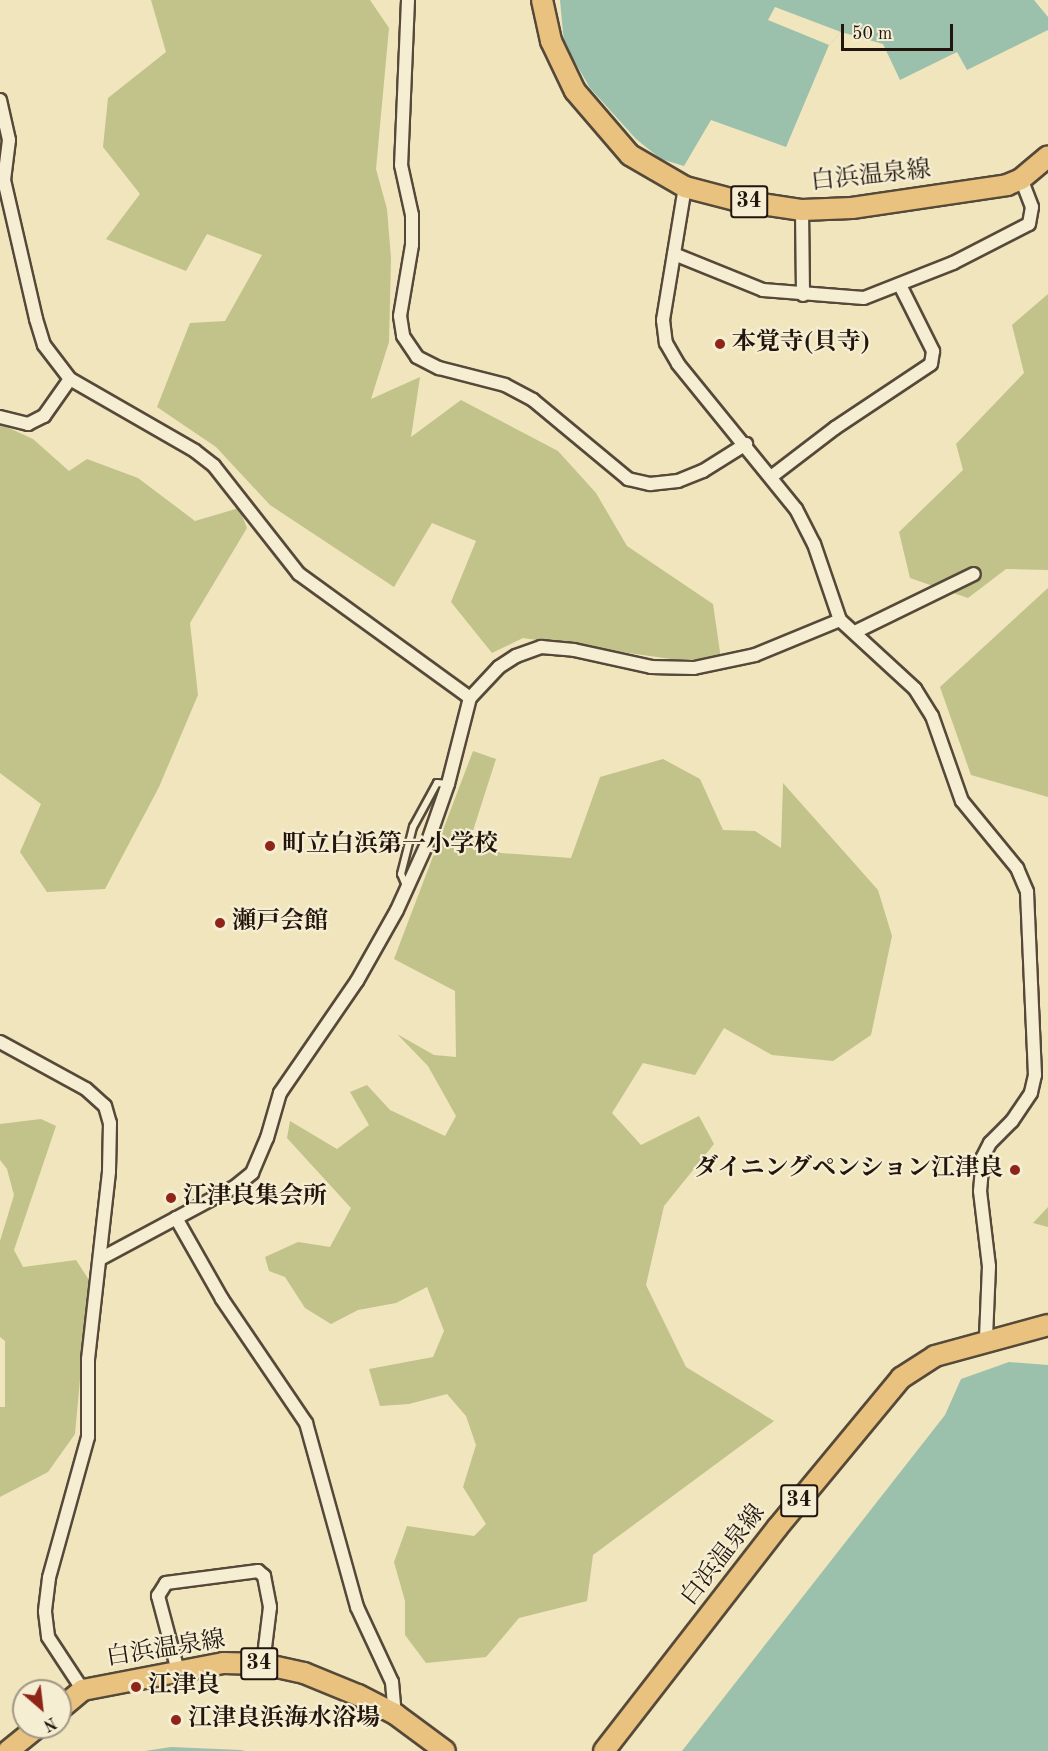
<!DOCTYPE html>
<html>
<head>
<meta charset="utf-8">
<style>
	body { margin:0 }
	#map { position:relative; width:1048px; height:1751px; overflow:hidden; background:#f0e5bc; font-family:"Old Standard TT","Noto Serif JP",serif }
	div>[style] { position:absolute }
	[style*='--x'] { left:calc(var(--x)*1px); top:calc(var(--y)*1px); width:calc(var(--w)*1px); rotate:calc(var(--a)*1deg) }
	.green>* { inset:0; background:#c2c28b }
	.water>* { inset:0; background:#9bc0ab }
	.pier>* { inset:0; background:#f0e5bc }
	.roads { filter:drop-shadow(2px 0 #564939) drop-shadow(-2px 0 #564939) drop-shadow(0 2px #564939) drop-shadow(0 -2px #564939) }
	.lane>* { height:6px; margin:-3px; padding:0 3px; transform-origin:3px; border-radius:3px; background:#f5eed3 }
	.street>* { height:12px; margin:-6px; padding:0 6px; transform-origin:6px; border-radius:6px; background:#f5eed3 }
	.primary>* { height:20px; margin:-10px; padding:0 10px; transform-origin:10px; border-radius:10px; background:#e8c27e }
	.dots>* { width:16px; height:16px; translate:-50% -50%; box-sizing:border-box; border:3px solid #f5eed3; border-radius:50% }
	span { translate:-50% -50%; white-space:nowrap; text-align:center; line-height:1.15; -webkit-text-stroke:4.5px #f5eed3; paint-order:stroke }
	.shield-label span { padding:2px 4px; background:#f5eed3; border:2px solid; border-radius:4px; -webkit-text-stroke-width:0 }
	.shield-label { font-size:22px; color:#22150d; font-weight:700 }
	.street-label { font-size:24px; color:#22150d }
	.poi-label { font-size:24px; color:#22150d; font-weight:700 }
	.left { translate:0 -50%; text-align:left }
	.right { translate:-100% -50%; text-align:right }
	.north { position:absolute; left:12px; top:1679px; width:60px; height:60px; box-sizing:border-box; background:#f5eed3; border:2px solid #a19784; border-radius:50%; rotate:152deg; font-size:16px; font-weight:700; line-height:24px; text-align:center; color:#22150d }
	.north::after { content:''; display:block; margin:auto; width:21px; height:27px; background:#8f2418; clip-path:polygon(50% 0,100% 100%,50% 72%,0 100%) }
	.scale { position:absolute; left:841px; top:24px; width:112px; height:27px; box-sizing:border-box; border:3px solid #22150d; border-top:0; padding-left:8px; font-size:18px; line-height:21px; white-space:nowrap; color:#22150d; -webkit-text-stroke:4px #f5eed3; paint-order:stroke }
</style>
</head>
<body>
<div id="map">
	<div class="green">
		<i style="clip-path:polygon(151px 0,370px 0,389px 28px,376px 169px,387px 209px,391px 258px,389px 342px,371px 399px,420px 377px,411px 437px,461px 400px,558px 451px,596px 493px,627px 546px,713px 604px,721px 659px,671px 659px,523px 638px,492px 653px,451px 602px,476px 541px,432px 523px,394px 587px,270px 505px,216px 447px,157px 407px,190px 323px,225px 321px,262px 255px,207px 234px,186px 271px,106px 239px,140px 194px,103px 147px,108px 98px,166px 52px)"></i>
		<i style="clip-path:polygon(1048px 294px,1048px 570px,1006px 569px,968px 598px,910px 578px,899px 532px,963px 470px,956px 444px,1024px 373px,1012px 325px)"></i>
		<i style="clip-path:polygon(0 424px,33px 439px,69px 471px,87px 459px,138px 478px,195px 521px,239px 508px,247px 528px,190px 623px,198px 695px,159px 787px,105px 889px,47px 892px,20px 852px,41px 804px,0 773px)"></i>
		<i style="clip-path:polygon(1048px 588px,1048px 797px,971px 775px,940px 687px)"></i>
		<i style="clip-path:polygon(473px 751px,496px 759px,470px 840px,501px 853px,571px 858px,600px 777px,663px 759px,700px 779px,723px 830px,755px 831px,781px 848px,783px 783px,878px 890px,892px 936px,871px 1035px,833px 1061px,772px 1055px,724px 1028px,695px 1075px,643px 1063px,612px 1113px,641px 1145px,699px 1116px,714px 1144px,664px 1206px,646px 1285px,686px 1367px,774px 1421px,593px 1555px,587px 1601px,519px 1618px,486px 1657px,426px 1663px,405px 1635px,405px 1601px,394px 1562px,407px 1526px,474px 1536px,486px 1524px,463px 1487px,476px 1445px,466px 1416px,447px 1394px,409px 1404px,380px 1406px,369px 1369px,433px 1357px,444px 1331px,427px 1287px,396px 1303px,358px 1310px,331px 1324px,305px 1308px,285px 1277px,269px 1271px,265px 1257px,298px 1242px,330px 1247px,351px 1208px,287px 1138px,290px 1121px,337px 1149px,369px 1125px,350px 1092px,367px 1085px,390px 1110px,445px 1136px,456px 1116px,428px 1066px,397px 1034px,434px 1055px,456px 1057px,455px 991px,394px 959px)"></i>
		<i style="clip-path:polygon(41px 1119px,56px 1126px,14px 1250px,23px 1267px,76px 1260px,89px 1280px,75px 1434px,48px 1472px,0 1497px,0 1407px,5px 1407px,5px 1341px,0 1337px,0 1241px,14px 1195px,7px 1169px,0 1160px,0 1124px)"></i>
		<i style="clip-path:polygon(1048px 1207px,1048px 1227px,1033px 1223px)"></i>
	</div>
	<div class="water">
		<i style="clip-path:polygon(560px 0,1034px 0,1048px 17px,1048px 30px,967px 70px,957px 52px,900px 80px,883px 44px,841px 32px,829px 45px,786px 147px,711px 120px,684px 166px,661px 159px,636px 139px,590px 88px,564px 43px)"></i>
		<i style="clip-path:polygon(1009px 1362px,1048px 1365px,1048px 1751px,682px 1751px,945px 1415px,961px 1379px)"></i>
		<i style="clip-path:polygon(171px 1747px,241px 1750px,245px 1751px,145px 1751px)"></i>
	</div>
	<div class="pier">
		<i style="clip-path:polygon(775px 7px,841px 32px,829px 45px,768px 20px)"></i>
	</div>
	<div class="roads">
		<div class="lane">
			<i style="--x:407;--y:888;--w:15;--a:-113"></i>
			<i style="--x:401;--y:874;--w:49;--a:-75.7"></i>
			<i style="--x:413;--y:827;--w:50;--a:-61.4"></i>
			<i style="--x:437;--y:783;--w:11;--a:5"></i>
		</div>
		<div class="street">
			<i style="--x:408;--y:0;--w:165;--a:92.4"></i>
			<i style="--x:401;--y:165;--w:51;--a:77.6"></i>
			<i style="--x:412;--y:215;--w:30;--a:90"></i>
			<i style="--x:412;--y:245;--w:72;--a:99.6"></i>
			<i style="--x:400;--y:316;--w:20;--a:81"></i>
			<i style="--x:403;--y:336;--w:25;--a:56"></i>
			<i style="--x:417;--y:357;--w:25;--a:27"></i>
			<i style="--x:439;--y:368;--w:68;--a:14.4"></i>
			<i style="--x:505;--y:385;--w:32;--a:28"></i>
			<i style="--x:533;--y:400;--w:124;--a:39.7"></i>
			<i style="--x:628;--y:479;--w:23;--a:13"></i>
			<i style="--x:650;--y:484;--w:28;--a:-6"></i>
			<i style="--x:678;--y:481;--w:27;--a:-22"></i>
			<i style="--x:703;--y:471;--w:51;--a:-32.1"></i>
			<i style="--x:0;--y:100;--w:41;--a:77.3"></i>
			<i style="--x:9;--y:140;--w:40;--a:97.1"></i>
			<i style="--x:4;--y:180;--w:143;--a:77"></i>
			<i style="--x:36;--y:319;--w:27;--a:73"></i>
			<i style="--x:44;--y:345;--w:43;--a:52.6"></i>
			<i style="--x:70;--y:379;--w:144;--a:29.9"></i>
			<i style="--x:195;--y:451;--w:24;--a:38"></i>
			<i style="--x:214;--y:466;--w:137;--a:51.8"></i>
			<i style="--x:299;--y:574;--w:211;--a:35.9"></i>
			<i style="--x:685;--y:187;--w:135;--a:99.4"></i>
			<i style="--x:663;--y:320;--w:23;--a:83"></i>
			<i style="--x:666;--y:343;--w:24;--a:60"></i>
			<i style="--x:678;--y:364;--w:187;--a:50.9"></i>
			<i style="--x:796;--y:509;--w:39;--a:63"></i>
			<i style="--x:814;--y:544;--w:80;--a:71.1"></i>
			<i style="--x:840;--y:620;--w:102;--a:42.6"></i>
			<i style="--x:915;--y:689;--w:32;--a:58"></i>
			<i style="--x:932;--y:716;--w:90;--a:70.6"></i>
			<i style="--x:962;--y:801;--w:87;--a:50.6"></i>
			<i style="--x:1017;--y:868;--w:26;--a:67"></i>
			<i style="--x:1027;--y:892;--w:183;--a:87.5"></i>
			<i style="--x:1035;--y:1075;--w:18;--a:103"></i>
			<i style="--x:1031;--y:1093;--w:34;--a:124"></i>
			<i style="--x:1012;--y:1121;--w:31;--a:135"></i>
			<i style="--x:990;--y:1143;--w:16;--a:117"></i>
			<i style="--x:983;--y:1157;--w:34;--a:95"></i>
			<i style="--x:980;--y:1191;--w:76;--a:83.2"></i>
			<i style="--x:989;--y:1266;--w:73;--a:92.4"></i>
			<i style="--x:802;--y:210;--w:85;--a:89.3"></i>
			<i style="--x:674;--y:254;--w:96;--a:22"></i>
			<i style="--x:763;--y:290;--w:101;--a:4.5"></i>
			<i style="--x:864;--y:298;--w:96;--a:-21.5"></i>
			<i style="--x:953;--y:263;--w:85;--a:-27.2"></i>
			<i style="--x:1029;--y:224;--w:17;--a:-80"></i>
			<i style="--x:1032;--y:207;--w:30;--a:-111"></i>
			<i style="--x:0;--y:417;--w:29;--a:14"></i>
			<i style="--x:28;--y:424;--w:18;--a:-27"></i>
			<i style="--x:44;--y:416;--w:45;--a:-54.9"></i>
			<i style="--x:771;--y:477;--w:81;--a:-37.4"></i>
			<i style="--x:835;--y:428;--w:115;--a:-33.7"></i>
			<i style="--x:931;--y:364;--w:13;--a:-81"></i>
			<i style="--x:933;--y:351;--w:74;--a:-116.6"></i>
			<i style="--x:855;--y:632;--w:132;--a:-26"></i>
			<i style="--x:0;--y:1042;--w:98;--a:28.7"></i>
			<i style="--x:86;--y:1089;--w:25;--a:42"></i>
			<i style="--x:105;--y:1106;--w:18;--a:74"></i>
			<i style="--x:110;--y:1123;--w:49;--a:91.2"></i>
			<i style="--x:109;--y:1172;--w:188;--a:96.4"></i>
			<i style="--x:88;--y:1359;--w:78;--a:90"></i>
			<i style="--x:88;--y:1437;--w:146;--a:105.5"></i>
			<i style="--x:49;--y:1578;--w:34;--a:97"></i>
			<i style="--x:45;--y:1612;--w:25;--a:83"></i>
			<i style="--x:48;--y:1637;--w:64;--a:56.6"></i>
			<i style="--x:176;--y:1218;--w:93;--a:60.4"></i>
			<i style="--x:222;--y:1299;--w:150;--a:55.9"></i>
			<i style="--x:306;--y:1423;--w:191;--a:74.5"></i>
			<i style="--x:357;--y:1607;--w:83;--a:65"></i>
			<i style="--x:392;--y:1682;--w:32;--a:85"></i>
			<i style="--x:100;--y:1259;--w:154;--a:-28.2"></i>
			<i style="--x:236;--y:1186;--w:21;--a:-39"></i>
			<i style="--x:252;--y:1173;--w:38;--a:-67"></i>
			<i style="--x:267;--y:1138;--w:47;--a:-73.9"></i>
			<i style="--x:280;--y:1093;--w:136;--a:-55.5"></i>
			<i style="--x:357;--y:981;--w:81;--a:-60.6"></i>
			<i style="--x:397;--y:910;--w:72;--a:-65.6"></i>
			<i style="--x:427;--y:844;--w:64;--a:-70.7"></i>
			<i style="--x:448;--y:784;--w:89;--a:-75.7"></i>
			<i style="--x:470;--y:698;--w:42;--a:-46.9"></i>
			<i style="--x:499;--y:667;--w:20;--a:-33"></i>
			<i style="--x:516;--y:656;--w:27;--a:-20"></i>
			<i style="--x:541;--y:647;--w:33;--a:5"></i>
			<i style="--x:574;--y:650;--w:79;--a:12.4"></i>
			<i style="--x:651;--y:667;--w:43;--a:1.3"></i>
			<i style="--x:694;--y:668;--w:62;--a:-12"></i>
			<i style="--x:755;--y:655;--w:92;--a:-22.4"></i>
			<i style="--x:178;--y:1671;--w:78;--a:-104.9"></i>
			<i style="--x:158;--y:1596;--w:15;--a:-58"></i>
			<i style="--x:166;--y:1583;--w:93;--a:-7.4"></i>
			<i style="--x:258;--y:1571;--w:8;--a:40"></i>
			<i style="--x:264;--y:1576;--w:32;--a:79"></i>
			<i style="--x:270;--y:1607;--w:57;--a:97"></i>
		</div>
		<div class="primary">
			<i style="--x:542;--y:0;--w:42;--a:77.6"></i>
			<i style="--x:551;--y:41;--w:55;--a:64.4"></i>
			<i style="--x:575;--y:91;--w:84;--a:49.3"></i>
			<i style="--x:630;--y:155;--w:64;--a:30.2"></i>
			<i style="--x:685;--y:187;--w:52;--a:14.6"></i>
			<i style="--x:735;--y:200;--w:68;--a:8.5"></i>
			<i style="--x:802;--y:210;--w:50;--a:-2.3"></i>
			<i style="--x:852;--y:208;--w:157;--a:-8.4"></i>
			<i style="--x:1007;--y:185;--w:15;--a:-23"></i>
			<i style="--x:1021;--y:179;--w:35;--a:-40"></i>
			<i style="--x:60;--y:1709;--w:30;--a:-40"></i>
			<i style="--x:83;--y:1690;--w:143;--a:-10.9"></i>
			<i style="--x:223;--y:1663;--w:40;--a:1.4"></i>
			<i style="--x:263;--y:1664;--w:42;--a:12.4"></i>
			<i style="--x:304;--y:1673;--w:58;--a:22.2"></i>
			<i style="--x:358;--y:1695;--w:42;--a:27.2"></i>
			<i style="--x:395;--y:1714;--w:62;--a:36.5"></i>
			<i style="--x:8;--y:1751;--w:38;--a:-39"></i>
			<i style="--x:604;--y:1751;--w:282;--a:-52.2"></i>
			<i style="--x:777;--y:1528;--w:195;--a:-50.4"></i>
			<i style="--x:901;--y:1378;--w:40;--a:-32.9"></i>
			<i style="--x:935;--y:1356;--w:117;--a:-15.3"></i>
		</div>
	</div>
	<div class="dots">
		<i style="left:720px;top:344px;background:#8f2418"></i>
		<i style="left:270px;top:846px;background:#8f2418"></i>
		<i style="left:220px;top:923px;background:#8f2418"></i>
		<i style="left:1015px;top:1170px;background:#8f2418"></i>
		<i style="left:171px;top:1198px;background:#8f2418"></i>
		<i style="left:136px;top:1687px;background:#8f2418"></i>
		<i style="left:176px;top:1720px;background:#8f2418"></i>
	</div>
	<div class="shield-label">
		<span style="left:749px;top:202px">34</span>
		<span style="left:799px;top:1501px">34</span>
		<span style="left:259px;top:1664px">34</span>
	</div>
	<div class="street-label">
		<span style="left:871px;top:177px;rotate:-6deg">白浜温泉線</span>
		<span style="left:724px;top:1556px;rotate:-52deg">白浜温泉線</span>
		<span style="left:166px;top:1650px;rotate:-9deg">白浜温泉線</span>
	</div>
	<div class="poi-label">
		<span class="left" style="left:732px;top:344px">本覚寺(貝寺)</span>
		<span class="left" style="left:282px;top:846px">町立白浜第一小学校</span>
		<span class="left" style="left:232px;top:923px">瀬戸会館</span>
		<span class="right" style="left:1003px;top:1170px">ダイニングペンション江津良</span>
		<span class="left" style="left:183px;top:1198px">江津良集会所</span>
		<span class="left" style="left:148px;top:1687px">江津良</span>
		<span class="left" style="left:188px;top:1720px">江津良浜海水浴場</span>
	</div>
	<div class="north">N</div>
	<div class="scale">50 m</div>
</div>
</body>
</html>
